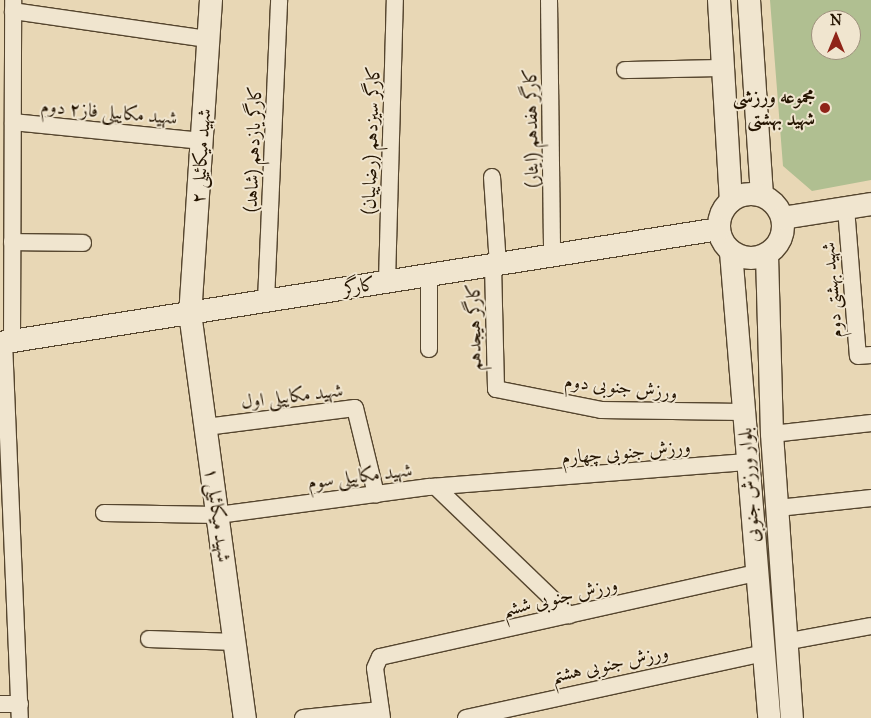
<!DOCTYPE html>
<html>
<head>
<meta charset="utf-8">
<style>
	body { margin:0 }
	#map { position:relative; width:871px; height:718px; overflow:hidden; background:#e8d7b5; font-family:"IM FELL Great Primer",Amiri,serif }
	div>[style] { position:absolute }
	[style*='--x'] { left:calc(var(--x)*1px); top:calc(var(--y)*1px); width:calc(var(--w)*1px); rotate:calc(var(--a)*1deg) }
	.green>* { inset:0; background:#b0bf91 }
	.roads { filter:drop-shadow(1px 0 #55452e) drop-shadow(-1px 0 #55452e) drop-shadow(0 1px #55452e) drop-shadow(0 -1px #55452e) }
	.street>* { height:16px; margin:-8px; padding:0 8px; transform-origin:8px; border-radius:8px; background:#f0e5cf }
	.secondary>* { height:22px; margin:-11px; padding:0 11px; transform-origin:11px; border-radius:11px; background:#f0e5cf }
	.secondary>.ring { margin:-11px; padding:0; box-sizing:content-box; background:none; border:22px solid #f0e5cf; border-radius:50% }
	.dots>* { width:14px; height:14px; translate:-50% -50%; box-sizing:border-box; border:2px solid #f0e5cf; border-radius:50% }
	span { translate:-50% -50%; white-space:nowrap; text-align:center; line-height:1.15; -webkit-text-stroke:4px #f0e5cf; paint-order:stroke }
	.poi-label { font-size:19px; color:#241401; font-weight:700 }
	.right { translate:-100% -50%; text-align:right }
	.street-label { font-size:19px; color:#241401 }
	.north { position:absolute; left:811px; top:10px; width:50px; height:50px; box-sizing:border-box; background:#f0e5cf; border:1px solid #9e917d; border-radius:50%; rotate:0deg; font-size:14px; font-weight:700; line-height:20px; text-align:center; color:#241401 }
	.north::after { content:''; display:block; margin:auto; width:18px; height:22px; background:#8f2418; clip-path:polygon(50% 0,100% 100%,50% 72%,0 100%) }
</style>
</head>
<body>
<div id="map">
	<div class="green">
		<i style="clip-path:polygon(evenodd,770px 0,871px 0,871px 180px,812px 191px,783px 166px,770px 0,821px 20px,851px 20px,851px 50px,821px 50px,821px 20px)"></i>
	</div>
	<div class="roads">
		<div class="street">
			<i style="--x:549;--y:0;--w:255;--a:89.3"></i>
			<i style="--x:13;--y:11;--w:197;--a:8.2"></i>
			<i style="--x:625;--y:70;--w:98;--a:-1.2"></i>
			<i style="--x:13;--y:122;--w:190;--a:5.7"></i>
			<i style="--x:492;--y:177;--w:87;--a:86.1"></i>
			<i style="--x:846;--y:208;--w:148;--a:85.4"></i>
			<i style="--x:858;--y:356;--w:13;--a:-4"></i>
			<i style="--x:12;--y:242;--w:71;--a:0.8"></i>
			<i style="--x:493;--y:265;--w:124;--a:88.6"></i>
			<i style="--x:496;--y:389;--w:107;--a:11.3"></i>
			<i style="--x:601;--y:410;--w:142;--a:0.8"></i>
			<i style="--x:387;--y:281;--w:281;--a:-88.4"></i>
			<i style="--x:266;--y:301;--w:301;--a:-87.5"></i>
			<i style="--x:12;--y:341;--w:341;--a:-89.8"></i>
			<i style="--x:4;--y:342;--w:376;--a:87.6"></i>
			<i style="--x:429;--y:349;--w:74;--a:-90"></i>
			<i style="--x:206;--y:427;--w:150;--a:-7.3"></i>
			<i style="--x:355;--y:408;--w:89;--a:76.3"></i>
			<i style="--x:772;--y:434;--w:100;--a:-6.3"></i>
			<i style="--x:436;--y:487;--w:185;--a:43.9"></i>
			<i style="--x:778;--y:508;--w:94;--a:-6.1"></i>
			<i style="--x:104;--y:513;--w:114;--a:1"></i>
			<i style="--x:218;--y:515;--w:213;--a:-7.6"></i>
			<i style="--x:429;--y:487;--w:320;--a:-4.5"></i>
			<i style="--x:149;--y:639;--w:86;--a:2"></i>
			<i style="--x:785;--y:642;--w:87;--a:-10.5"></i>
			<i style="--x:0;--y:704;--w:20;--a:0"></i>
			<i style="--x:303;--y:718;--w:78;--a:-5.9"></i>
			<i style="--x:382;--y:718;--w:50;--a:-98"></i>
			<i style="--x:375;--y:668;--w:12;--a:-66"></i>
			<i style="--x:380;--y:657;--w:384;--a:-12.6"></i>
			<i style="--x:466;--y:718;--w:304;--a:-12.3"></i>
		</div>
		<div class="secondary">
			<i style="--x:211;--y:0;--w:314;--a:93.8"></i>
			<i style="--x:190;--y:313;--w:409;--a:82.3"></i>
			<i style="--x:719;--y:0;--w:201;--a:86.6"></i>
			<i style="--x:749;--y:0;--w:195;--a:86.2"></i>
			<i class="ring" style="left:719px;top:194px;width:42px;height:42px"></i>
			<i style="--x:783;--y:218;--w:89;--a:-9"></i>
			<i style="--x:731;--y:252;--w:468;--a:85.3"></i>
			<i style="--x:767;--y:255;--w:179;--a:88.4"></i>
			<i style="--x:772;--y:434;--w:285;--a:86"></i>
			<i style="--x:0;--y:343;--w:728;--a:-9.01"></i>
		</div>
	</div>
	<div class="dots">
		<i style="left:825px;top:108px;background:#8f2418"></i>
	</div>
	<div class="poi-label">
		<span class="right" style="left:815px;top:108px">مجموعه ورزشی<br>شهید بهشتی</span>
	</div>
	<div class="street-label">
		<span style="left:109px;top:112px;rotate:5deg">شهید مکاییلی فاز۲ دوم</span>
		<span style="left:531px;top:128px;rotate:-91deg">کارگر هفدهم (ایثار)</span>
		<span style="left:371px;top:140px;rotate:-88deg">کارگر سیزدهم (رضاییان)</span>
		<span style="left:253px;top:149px;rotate:-88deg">کارگر یازدهم (شاهد)</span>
		<span style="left:201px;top:156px;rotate:-86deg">شهید میکائیلی ۲</span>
		<span style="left:359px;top:286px;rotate:-9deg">کارگر</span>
		<span style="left:832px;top:290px;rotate:-95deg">شهید بهشتی دوم</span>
		<span style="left:474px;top:327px;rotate:-91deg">کارگر هیجدهم</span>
		<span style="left:621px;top:387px;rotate:6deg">ورزش جنوبی دوم</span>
		<span style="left:292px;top:396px;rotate:-7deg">شهید مکاییلی اول</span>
		<span style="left:626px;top:452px;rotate:-5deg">ورزش جنوبی چهارم</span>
		<span style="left:360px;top:476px;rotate:-7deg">شهید مکاییلی سوم</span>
		<span style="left:749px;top:485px;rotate:-94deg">بلوار ورزش جنوبی</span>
		<span style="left:218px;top:515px;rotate:82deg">شهید میکائیلی ۱</span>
		<span style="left:560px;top:597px;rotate:-13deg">ورزش جنوبی ششم</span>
		<span style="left:610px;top:664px;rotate:-12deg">ورزش جنوبی هشتم</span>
	</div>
	<div class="north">N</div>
</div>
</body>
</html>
